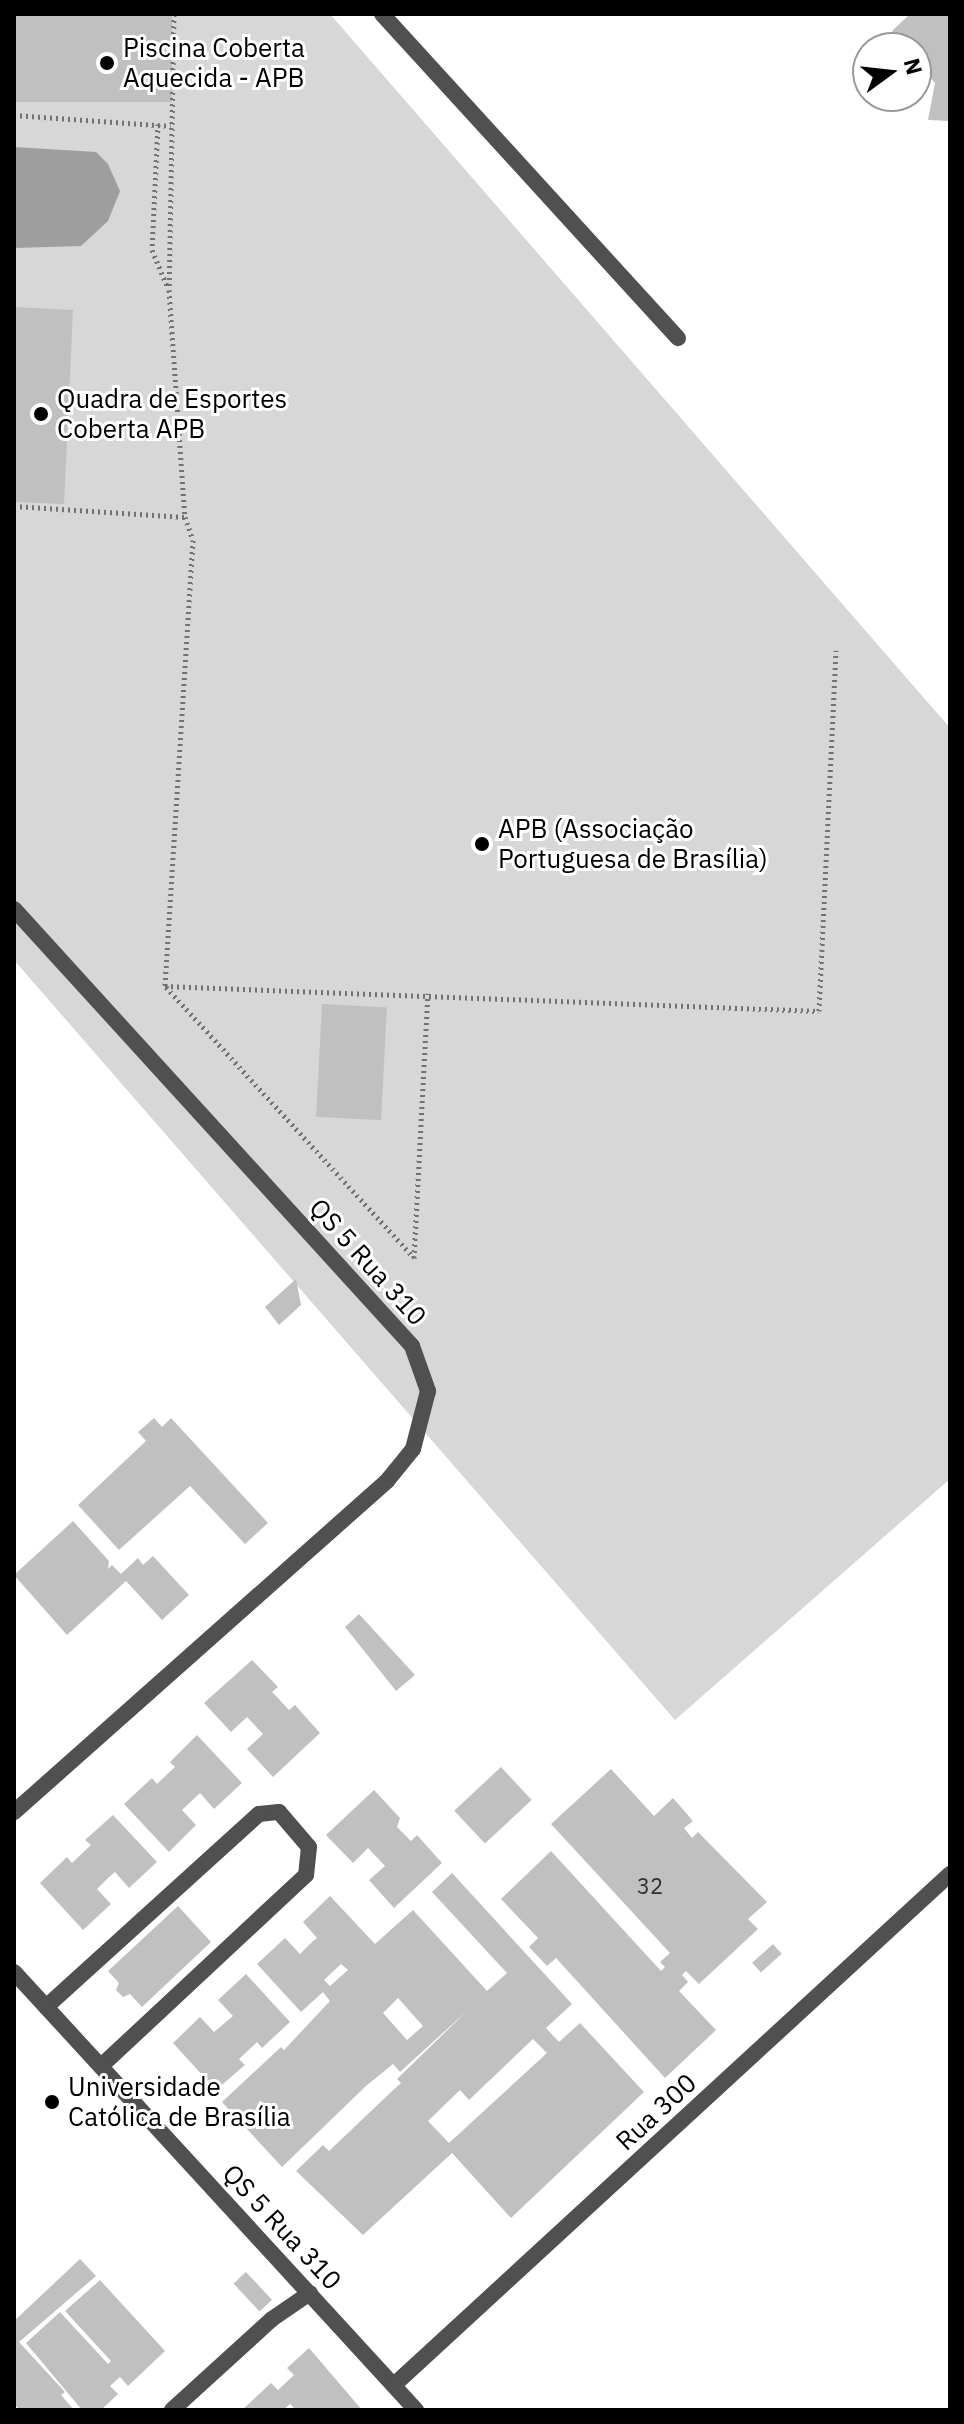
<!DOCTYPE html>
<html>
<head>
<meta charset="utf-8">
<style>
	body { margin:0 }
	#map { position:relative; width:964px; height:2424px; overflow:hidden; background:#fff; font-family:"IBM Plex Sans",sans-serif }
	div>[style] { position:absolute }
	[style*='--x'] { left:calc(var(--x)*1px); top:calc(var(--y)*1px); width:calc(var(--w)*1px); rotate:calc(var(--a)*1deg) }
	.green>* { inset:0; background:#d7d7d7 }
	.water>* { inset:0; background:#9e9e9e }
	.building>* { inset:0; background:#c0c0c0; transform-origin:0 0 }
	.path>* { height:5px; margin-top:-2.5px; transform-origin:0; background:repeating-linear-gradient(90deg,#727272 0 2px,transparent 0 6px) }
	.service>* { height:16px; margin:-8px; padding:0 8px; transform-origin:8px; border-radius:8px; background:#505050 }
	.minor>* { height:16px; margin:-8px; padding:0 8px; transform-origin:8px; border-radius:8px; background:#505050 }
	.dots>* { width:22px; height:22px; translate:-50% -50%; box-sizing:border-box; border:4px solid #fff; border-radius:50% }
	span { translate:-50% -50%; white-space:nowrap; text-align:center; line-height:1.15; -webkit-text-stroke:6px #fff; paint-order:stroke }
	.number-label { font-size:22px; color:#303030 }
	.number-label span { -webkit-text-stroke-width:0 }
	.poi-label { font-size:26px; color:#000 }
	.left { translate:0 -50%; text-align:left }
	.street-label { font-size:26px; color:#000 }
	.frame { position:absolute; inset:0; border:16px solid #000; pointer-events:none }
	.north { position:absolute; left:852px; top:32px; width:80px; height:80px; box-sizing:border-box; background:#fff; border:2px solid #999; border-radius:50%; rotate:75deg; font-size:22px; font-weight:700; line-height:32px; text-align:center; color:#000 }
	.north::after { content:''; display:block; margin:auto; width:28px; height:36px; background:#000; clip-path:polygon(50% 0,100% 100%,50% 72%,0 100%) }
</style>
</head>
<body>
<div id="map">
	<div class="green">
		<i style="clip-path:polygon(14px 14px,330px 14px,950px 728px,950px 1479px,675px 1720px,14px 960px)"></i>
	</div>
	<div class="water">
		<i style="clip-path:polygon(14px 147px,96px 152px,108px 164px,120px 191px,108px 221px,81px 246px,14px 248px)"></i>
	</div>
	<div class="building">
		<i style="left:14px;top:14px;width:158px;height:88px"></i>
		<i style="clip-path:polygon(910px 14px,950px 14px,950px 121px,928px 120px,935px 83px,928px 75px,916px 82px,916px 48px,885px 48px,893px 30px)"></i>
		<i style="clip-path:polygon(14px 307px,73px 310px,64px 504px,14px 502px)"></i>
		<i style="left:322px;top:1004px;width:65px;height:113px;rotate:3deg"></i>
		<i style="clip-path:polygon(296px 1279px,301px 1305px,279px 1325px,265px 1307px)"></i>
		<i style="clip-path:polygon(154px 1418px,162px 1427px,171px 1418px,268px 1523px,245px 1544px,190px 1486px,119px 1550px,78px 1505px,146px 1441px,138px 1432px)"></i>
		<i style="clip-path:polygon(73px 1521px,109px 1561px,108px 1569px,112px 1565px,121px 1574px,138px 1558px,143px 1565px,153px 1556px,189px 1595px,162px 1620px,126px 1581px,67px 1635px,14px 1575px)"></i>
		<i style="clip-path:polygon(359px 1614px,415px 1675px,396px 1691px,345px 1627px)"></i>
		<i style="clip-path:polygon(252px 1660px,278px 1687px,272px 1692px,276px 1696px,289px 1710px,295px 1705px,320px 1733px,273px 1777px,247px 1749px,263px 1734px,247px 1717px,231px 1732px,204px 1703px)"></i>
		<i style="clip-path:polygon(197px 1735px,242px 1783px,214px 1809px,200px 1793px,182px 1810px,196px 1825px,169px 1852px,124px 1804px,152px 1778px,157px 1784px,175px 1767px,170px 1762px)"></i>
		<i style="left:501px;top:1767px;width:45px;height:64px;rotate:47deg"></i>
		<i style="clip-path:polygon(611px 1769px,654px 1816px,673px 1798px,693px 1821px,684px 1828px,692px 1838px,698px 1832px,767px 1902px,748px 1919px,758px 1929px,699px 1984px,686px 1971px,682px 1975px,688px 1982px,679px 1991px,716px 2030px,665px 2078px,556px 1958px,547px 1966px,529px 1947px,538px 1938px,501px 1899px,551px 1851px,661px 1971px,665px 1967px,660px 1962px,670px 1953px,551px 1824px)"></i>
		<i style="clip-path:polygon(374px 1790px,400px 1818px,397px 1827px,411px 1841px,417px 1835px,442px 1863px,394px 1908px,369px 1880px,385px 1866px,368px 1848px,353px 1863px,326px 1835px)"></i>
		<i style="clip-path:polygon(113px 1815px,157px 1862px,129px 1888px,115px 1872px,109px 1877px,97px 1889px,111px 1904px,83px 1930px,40px 1883px,67px 1857px,72px 1863px,91px 1845px,85px 1840px)"></i>
		<i style="clip-path:polygon(evenodd,452px 1873px,572px 2004px,546px 2028px,559px 2042px,580px 2023px,644px 2092px,511px 2218px,452px 2153px,363px 2235px,296px 2171px,323px 2145px,329px 2151px,390px 2093px,401px 2083px,397px 2079px,468px 2010px,400px 2072px,393px 2064px,366px 2086px,282px 2167px,222px 2102px,281px 2047px,284px 2050px,330px 2001px,323px 1992px,301px 2012px,257px 1964px,285px 1938px,300px 1954px,312px 1942px,317px 1938px,303px 1922px,330px 1896px,375px 1944px,413px 1910px,487px 1991px,507px 1973px,432px 1892px,452px 1873px,341px 1964px,348px 1970px,330px 1986px,324px 1980px,341px 1964px,452px 1873px,398px 1998px,423px 2026px,407px 2040px,383px 2013px,398px 1998px,452px 1873px,533px 2039px,547px 2053px,449px 2143px,428px 2121px,460px 2090px,469px 2100px,533px 2039px)"></i>
		<i style="clip-path:polygon(178px 1906px,211px 1942px,142px 2007px,130px 1994px,123px 1997px,116px 1990px,119px 1983px,108px 1971px)"></i>
		<i style="left:773px;top:1944px;width:13px;height:28px;rotate:48deg"></i>
		<i style="clip-path:polygon(246px 1974px,290px 2022px,262px 2048px,257px 2042px,253px 2046px,239px 2059px,245px 2065px,216px 2090px,173px 2043px,200px 2017px,214px 2032px,233px 2016px,218px 2000px)"></i>
		<i style="clip-path:polygon(80px 2259px,96px 2276px,19px 2342px,65px 2392px,61px 2395px,74px 2410px,20px 2410px,14px 2404px,14px 2321px)"></i>
		<i style="left:246px;top:2272px;width:38px;height:17px;rotate:47deg"></i>
		<i style="clip-path:polygon(100px 2280px,165px 2351px,128px 2386px,120px 2377px,110px 2386px,118px 2394px,101px 2410px,82px 2410px,26px 2343px,60px 2312px,108px 2364px,111px 2361px,65px 2311px)"></i>
		<i style="clip-path:polygon(309px 2348px,362px 2410px,296px 2410px,290px 2404px,283px 2410px,242px 2410px,271px 2383px,278px 2390px,294px 2375px,287px 2368px)"></i>
	</div>
	<div class="path">
		<i style="--x:174;--y:14;--w:276;--a:91"></i>
		<i style="--x:169;--y:290;--w:228;--a:86"></i>
		<i style="--x:14;--y:115;--w:157;--a:4"></i>
		<i style="--x:158;--y:124;--w:126;--a:92.7"></i>
		<i style="--x:152;--y:250;--w:41;--a:67.2"></i>
		<i style="--x:14;--y:506;--w:171;--a:3.7"></i>
		<i style="--x:185;--y:517;--w:24;--a:71"></i>
		<i style="--x:193;--y:540;--w:447;--a:93.6"></i>
		<i style="--x:165;--y:986;--w:654;--a:2.19"></i>
		<i style="--x:819;--y:1011;--w:361;--a:-87.3"></i>
		<i style="--x:166;--y:987;--w:367;--a:47.5"></i>
		<i style="--x:414;--y:1258;--w:265;--a:-87"></i>
	</div>
	<div class="service">
		<i style="--x:382;--y:14;--w:439;--a:47.6"></i>
		<i style="--x:46;--y:2007;--w:287;--a:-42.2"></i>
		<i style="--x:259;--y:1814;--w:20;--a:-6"></i>
		<i style="--x:279;--y:1812;--w:46;--a:49.4"></i>
		<i style="--x:309;--y:1847;--w:28;--a:96"></i>
		<i style="--x:306;--y:1875;--w:280;--a:137"></i>
	</div>
	<div class="minor">
		<i style="--x:14;--y:909;--w:591;--a:47.67"></i>
		<i style="--x:412;--y:1346;--w:48;--a:70.4"></i>
		<i style="--x:428;--y:1391;--w:60;--a:104.5"></i>
		<i style="--x:413;--y:1449;--w:41;--a:129.1"></i>
		<i style="--x:387;--y:1481;--w:499;--a:138.4"></i>
		<i style="--x:14;--y:1972;--w:595;--a:47.45"></i>
		<i style="--x:394;--y:2385;--w:755;--a:-42.59"></i>
		<i style="--x:172;--y:2410;--w:135;--a:-42.3"></i>
		<i style="--x:272;--y:2319;--w:46;--a:-34.4"></i>
	</div>
	<div class="dots">
		<i style="left:107px;top:63px;background:#000"></i>
		<i style="left:41px;top:414px;background:#000"></i>
		<i style="left:482px;top:844px;background:#000"></i>
		<i style="left:52px;top:2102px;background:#000"></i>
	</div>
	<div class="number-label">
		<span style="left:650px;top:1886px">32</span>
	</div>
	<div class="poi-label">
		<span class="left" style="left:123px;top:63px">Piscina Coberta<br>Aquecida - APB</span>
		<span class="left" style="left:57px;top:414px">Quadra de Esportes<br>Coberta APB</span>
		<span class="left" style="left:498px;top:844px">APB (Associação<br>Portuguesa de Brasília)</span>
		<span class="left" style="left:68px;top:2102px">Universidade<br>Católica de Brasília</span>
	</div>
	<div class="street-label">
		<span style="left:368px;top:1262px;rotate:48deg">QS 5 Rua 310</span>
		<span style="left:656px;top:2112px;rotate:-43deg">Rua 300</span>
		<span style="left:282px;top:2227px;rotate:47deg">QS 5 Rua 310</span>
	</div>
	<div class="frame"></div>
	<div class="north">N</div>
</div>
</body>
</html>
